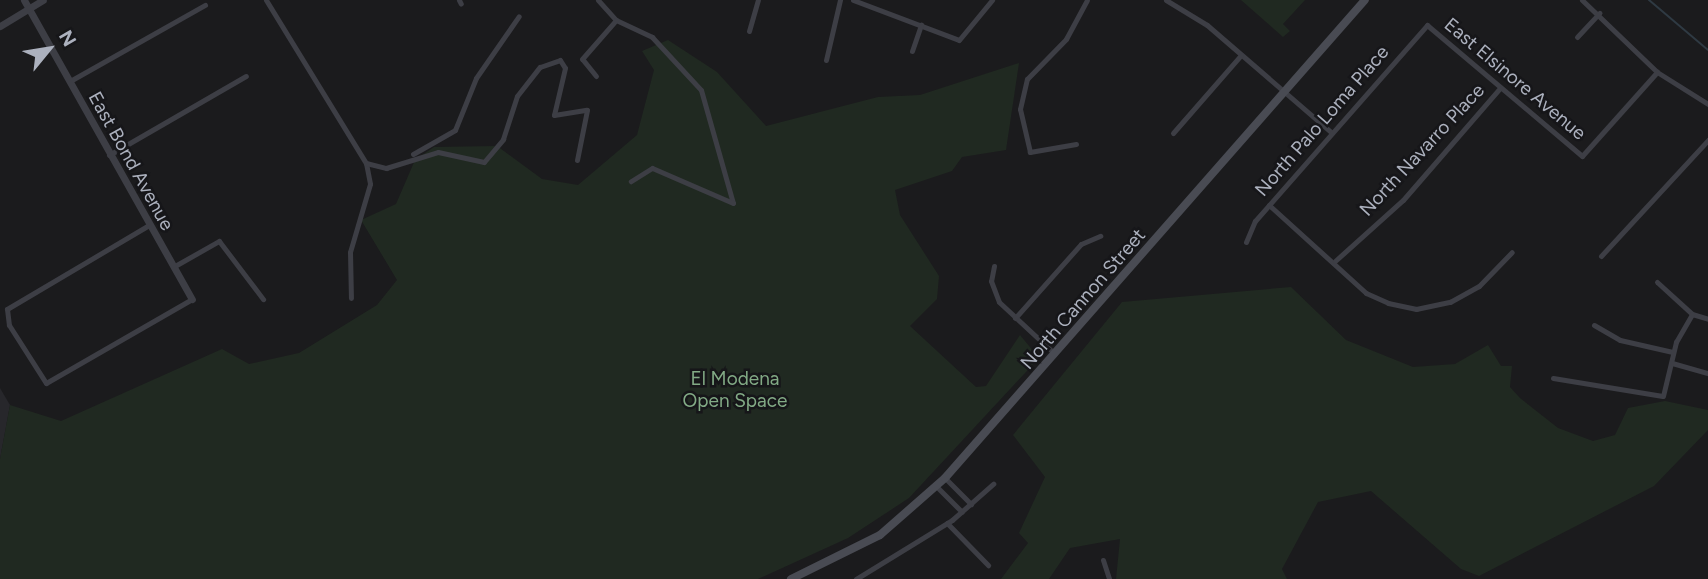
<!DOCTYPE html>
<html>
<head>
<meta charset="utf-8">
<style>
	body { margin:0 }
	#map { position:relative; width:1708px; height:579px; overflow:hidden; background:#1b1b1d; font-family:Figtree,sans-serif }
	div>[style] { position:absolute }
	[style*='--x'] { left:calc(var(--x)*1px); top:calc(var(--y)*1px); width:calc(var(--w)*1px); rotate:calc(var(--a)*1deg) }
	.built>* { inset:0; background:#27272b }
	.green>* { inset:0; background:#202921 }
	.stream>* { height:2px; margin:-1px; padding:0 1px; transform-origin:1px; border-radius:1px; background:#2f3a43 }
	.minor>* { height:5px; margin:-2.5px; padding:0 2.5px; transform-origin:2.5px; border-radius:2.5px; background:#3d3e45 }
	.tertiary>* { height:7px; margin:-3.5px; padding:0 3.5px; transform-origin:3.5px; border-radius:3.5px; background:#3d3e45 }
	.secondary>* { height:8px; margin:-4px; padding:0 4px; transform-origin:4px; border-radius:4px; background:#494b53 }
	span { translate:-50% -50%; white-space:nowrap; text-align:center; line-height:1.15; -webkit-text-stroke:5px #161619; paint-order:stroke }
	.street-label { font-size:19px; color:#acb1be }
	.park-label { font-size:19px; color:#82aa85 }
	.north { position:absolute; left:14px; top:14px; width:70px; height:70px; -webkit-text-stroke:5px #161619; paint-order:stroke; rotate:60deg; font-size:19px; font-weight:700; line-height:28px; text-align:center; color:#acb1be }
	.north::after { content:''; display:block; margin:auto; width:24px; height:32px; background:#acb1be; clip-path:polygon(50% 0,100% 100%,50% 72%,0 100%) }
</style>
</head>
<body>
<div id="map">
	<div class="built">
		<i style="clip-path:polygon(0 388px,10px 405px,0 459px)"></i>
	</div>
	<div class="green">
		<i style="clip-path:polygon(1241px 0,1305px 0,1283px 24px,1290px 31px,1283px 37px)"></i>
		<i style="clip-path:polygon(668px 40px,717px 72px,766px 126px,878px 97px,920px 95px,1019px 63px,1006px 150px,962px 157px,952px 171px,895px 190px,900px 215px,939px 276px,937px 299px,910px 326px,976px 387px,986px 386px,1020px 335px,1039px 358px,909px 498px,848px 538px,758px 579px,0 579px,0 459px,10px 405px,61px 421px,222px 349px,249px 364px,299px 353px,377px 305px,397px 280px,361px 220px,396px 204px,415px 160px,434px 147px,497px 146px,542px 179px,578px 185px,637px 135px,654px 70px,642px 51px)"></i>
		<i style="clip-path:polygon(1291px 287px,1346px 340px,1413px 367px,1455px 364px,1488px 345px,1501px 366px,1512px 366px,1510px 387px,1520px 398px,1558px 428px,1593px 441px,1615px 435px,1628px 408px,1665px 401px,1708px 410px,1708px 430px,1654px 486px,1479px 576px,1461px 569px,1371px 491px,1318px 502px,1282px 569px,1287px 579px,1116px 579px,1120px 539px,1070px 548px,1049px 579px,1001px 579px,1028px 543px,1019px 533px,1045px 477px,1013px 435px,1122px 302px)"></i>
	</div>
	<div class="stream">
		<i style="--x:1649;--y:0;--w:77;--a:40.3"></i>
	</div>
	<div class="minor">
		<i style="--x:266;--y:0;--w:191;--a:58.5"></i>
		<i style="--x:366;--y:163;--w:21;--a:79"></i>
		<i style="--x:370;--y:184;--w:71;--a:106.4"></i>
		<i style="--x:350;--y:252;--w:46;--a:88.8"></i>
		<i style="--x:459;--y:0;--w:4;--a:63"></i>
		<i style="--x:598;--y:0;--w:27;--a:48"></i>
		<i style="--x:616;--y:20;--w:40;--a:25"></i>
		<i style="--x:652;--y:37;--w:72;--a:47.2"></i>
		<i style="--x:701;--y:90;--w:117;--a:74.2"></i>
		<i style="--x:733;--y:203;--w:88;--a:-156.6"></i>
		<i style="--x:652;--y:168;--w:25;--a:148"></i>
		<i style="--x:853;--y:0;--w:113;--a:20.7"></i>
		<i style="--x:959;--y:40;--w:52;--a:-50.5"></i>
		<i style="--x:1166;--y:0;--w:48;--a:31.4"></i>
		<i style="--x:1207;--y:25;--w:165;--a:40.8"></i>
		<i style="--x:1582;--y:0;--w:104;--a:43.8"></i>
		<i style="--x:1657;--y:72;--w:60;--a:32.1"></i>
		<i style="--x:749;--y:31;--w:32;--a:-74"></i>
		<i style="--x:1577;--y:37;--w:33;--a:-47"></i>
		<i style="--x:912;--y:51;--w:28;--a:-71"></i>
		<i style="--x:826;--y:60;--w:62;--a:-76.9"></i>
		<i style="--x:596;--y:76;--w:22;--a:-129"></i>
		<i style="--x:582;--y:59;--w:52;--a:-48.9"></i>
		<i style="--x:70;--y:81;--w:155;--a:-29.4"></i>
		<i style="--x:1173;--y:133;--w:103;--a:-48.9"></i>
		<i style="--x:1076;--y:144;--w:47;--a:170.1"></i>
		<i style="--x:1030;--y:152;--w:44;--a:-103.1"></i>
		<i style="--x:1020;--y:109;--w:31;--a:-77"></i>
		<i style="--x:1027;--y:79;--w:56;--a:-45.7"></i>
		<i style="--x:1066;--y:39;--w:44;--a:-61.7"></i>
		<i style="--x:413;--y:154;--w:48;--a:-29.7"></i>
		<i style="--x:455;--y:130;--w:56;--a:-68"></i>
		<i style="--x:476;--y:78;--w:75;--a:-55.3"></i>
		<i style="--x:109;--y:155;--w:158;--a:-30"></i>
		<i style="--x:366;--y:163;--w:21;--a:14"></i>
		<i style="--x:386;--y:168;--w:54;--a:-17.1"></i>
		<i style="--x:438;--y:152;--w:47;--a:12.3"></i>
		<i style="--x:484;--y:162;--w:30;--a:-50"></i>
		<i style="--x:503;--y:139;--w:45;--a:-72"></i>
		<i style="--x:517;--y:96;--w:37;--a:-52"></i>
		<i style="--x:540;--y:67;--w:21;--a:-19"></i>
		<i style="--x:560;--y:60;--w:9;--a:58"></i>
		<i style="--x:565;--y:68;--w:48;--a:103.2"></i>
		<i style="--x:554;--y:115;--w:33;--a:-9"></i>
		<i style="--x:587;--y:110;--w:51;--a:101.3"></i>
		<i style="--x:1269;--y:205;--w:131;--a:42.2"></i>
		<i style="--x:1366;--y:293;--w:24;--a:24"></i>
		<i style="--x:1388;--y:303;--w:29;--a:12"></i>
		<i style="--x:1416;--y:309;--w:35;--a:-12"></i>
		<i style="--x:1450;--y:302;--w:33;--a:-29"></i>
		<i style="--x:1479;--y:286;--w:47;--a:-45.9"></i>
		<i style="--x:149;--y:225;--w:165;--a:149.4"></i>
		<i style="--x:7;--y:309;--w:16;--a:83"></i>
		<i style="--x:9;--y:325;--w:69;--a:57.5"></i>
		<i style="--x:46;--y:383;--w:168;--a:-29.9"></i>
		<i style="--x:1246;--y:242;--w:23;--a:-67"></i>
		<i style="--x:1255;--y:221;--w:261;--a:-48.7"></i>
		<i style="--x:1427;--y:25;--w:203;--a:40.2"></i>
		<i style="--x:1582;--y:156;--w:113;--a:-48.2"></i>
		<i style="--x:1601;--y:256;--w:158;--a:-47.3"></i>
		<i style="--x:1335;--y:261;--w:91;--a:-41.9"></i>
		<i style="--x:1403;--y:200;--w:148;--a:-49.1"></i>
		<i style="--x:994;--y:266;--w:15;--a:101"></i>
		<i style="--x:991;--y:281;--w:22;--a:69"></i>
		<i style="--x:999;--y:302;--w:76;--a:42.9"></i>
		<i style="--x:173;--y:267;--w:53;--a:-29.5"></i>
		<i style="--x:219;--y:241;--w:73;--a:52.8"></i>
		<i style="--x:1657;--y:282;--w:47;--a:42.4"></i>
		<i style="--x:1692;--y:314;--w:17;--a:17"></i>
		<i style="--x:1015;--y:318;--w:99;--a:-48.3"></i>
		<i style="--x:1081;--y:244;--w:21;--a:-23"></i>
		<i style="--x:1594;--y:325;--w:30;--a:30"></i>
		<i style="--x:1620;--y:340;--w:54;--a:12.8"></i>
		<i style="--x:1672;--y:363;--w:37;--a:16"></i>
		<i style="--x:1553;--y:378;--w:111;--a:9.3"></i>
		<i style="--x:1663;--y:396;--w:56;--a:-76.5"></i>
		<i style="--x:1676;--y:342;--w:32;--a:-60"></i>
		<i style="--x:945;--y:478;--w:37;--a:45"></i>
		<i style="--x:937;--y:487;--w:35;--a:45"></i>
		<i style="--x:947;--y:523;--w:59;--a:45.7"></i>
		<i style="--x:1103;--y:560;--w:20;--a:72"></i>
		<i style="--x:856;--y:579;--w:113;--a:-31.6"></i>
		<i style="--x:952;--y:520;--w:55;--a:-41.3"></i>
	</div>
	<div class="tertiary">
		<i style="--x:24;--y:0;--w:343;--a:60.7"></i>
		<i style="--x:0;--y:26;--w:50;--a:-31.2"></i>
	</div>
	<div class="secondary">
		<i style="--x:791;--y:579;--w:99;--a:-26.3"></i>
		<i style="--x:880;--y:535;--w:86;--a:-41.2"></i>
		<i style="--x:945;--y:478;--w:636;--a:-48.7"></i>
	</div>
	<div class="street-label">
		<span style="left:1515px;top:79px;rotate:40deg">East Elsinore Avenue</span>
		<span style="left:1322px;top:121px;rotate:-49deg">North Palo Loma Place</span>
		<span style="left:1422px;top:150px;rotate:-47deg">North Navarro Place</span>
		<span style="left:131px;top:161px;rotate:61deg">East Bond Avenue</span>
		<span style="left:1083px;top:299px;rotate:-49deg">North Cannon Street</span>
	</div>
	<div class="park-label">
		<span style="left:735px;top:390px">El Modena<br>Open Space</span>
	</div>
	<div class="north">N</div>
</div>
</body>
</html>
